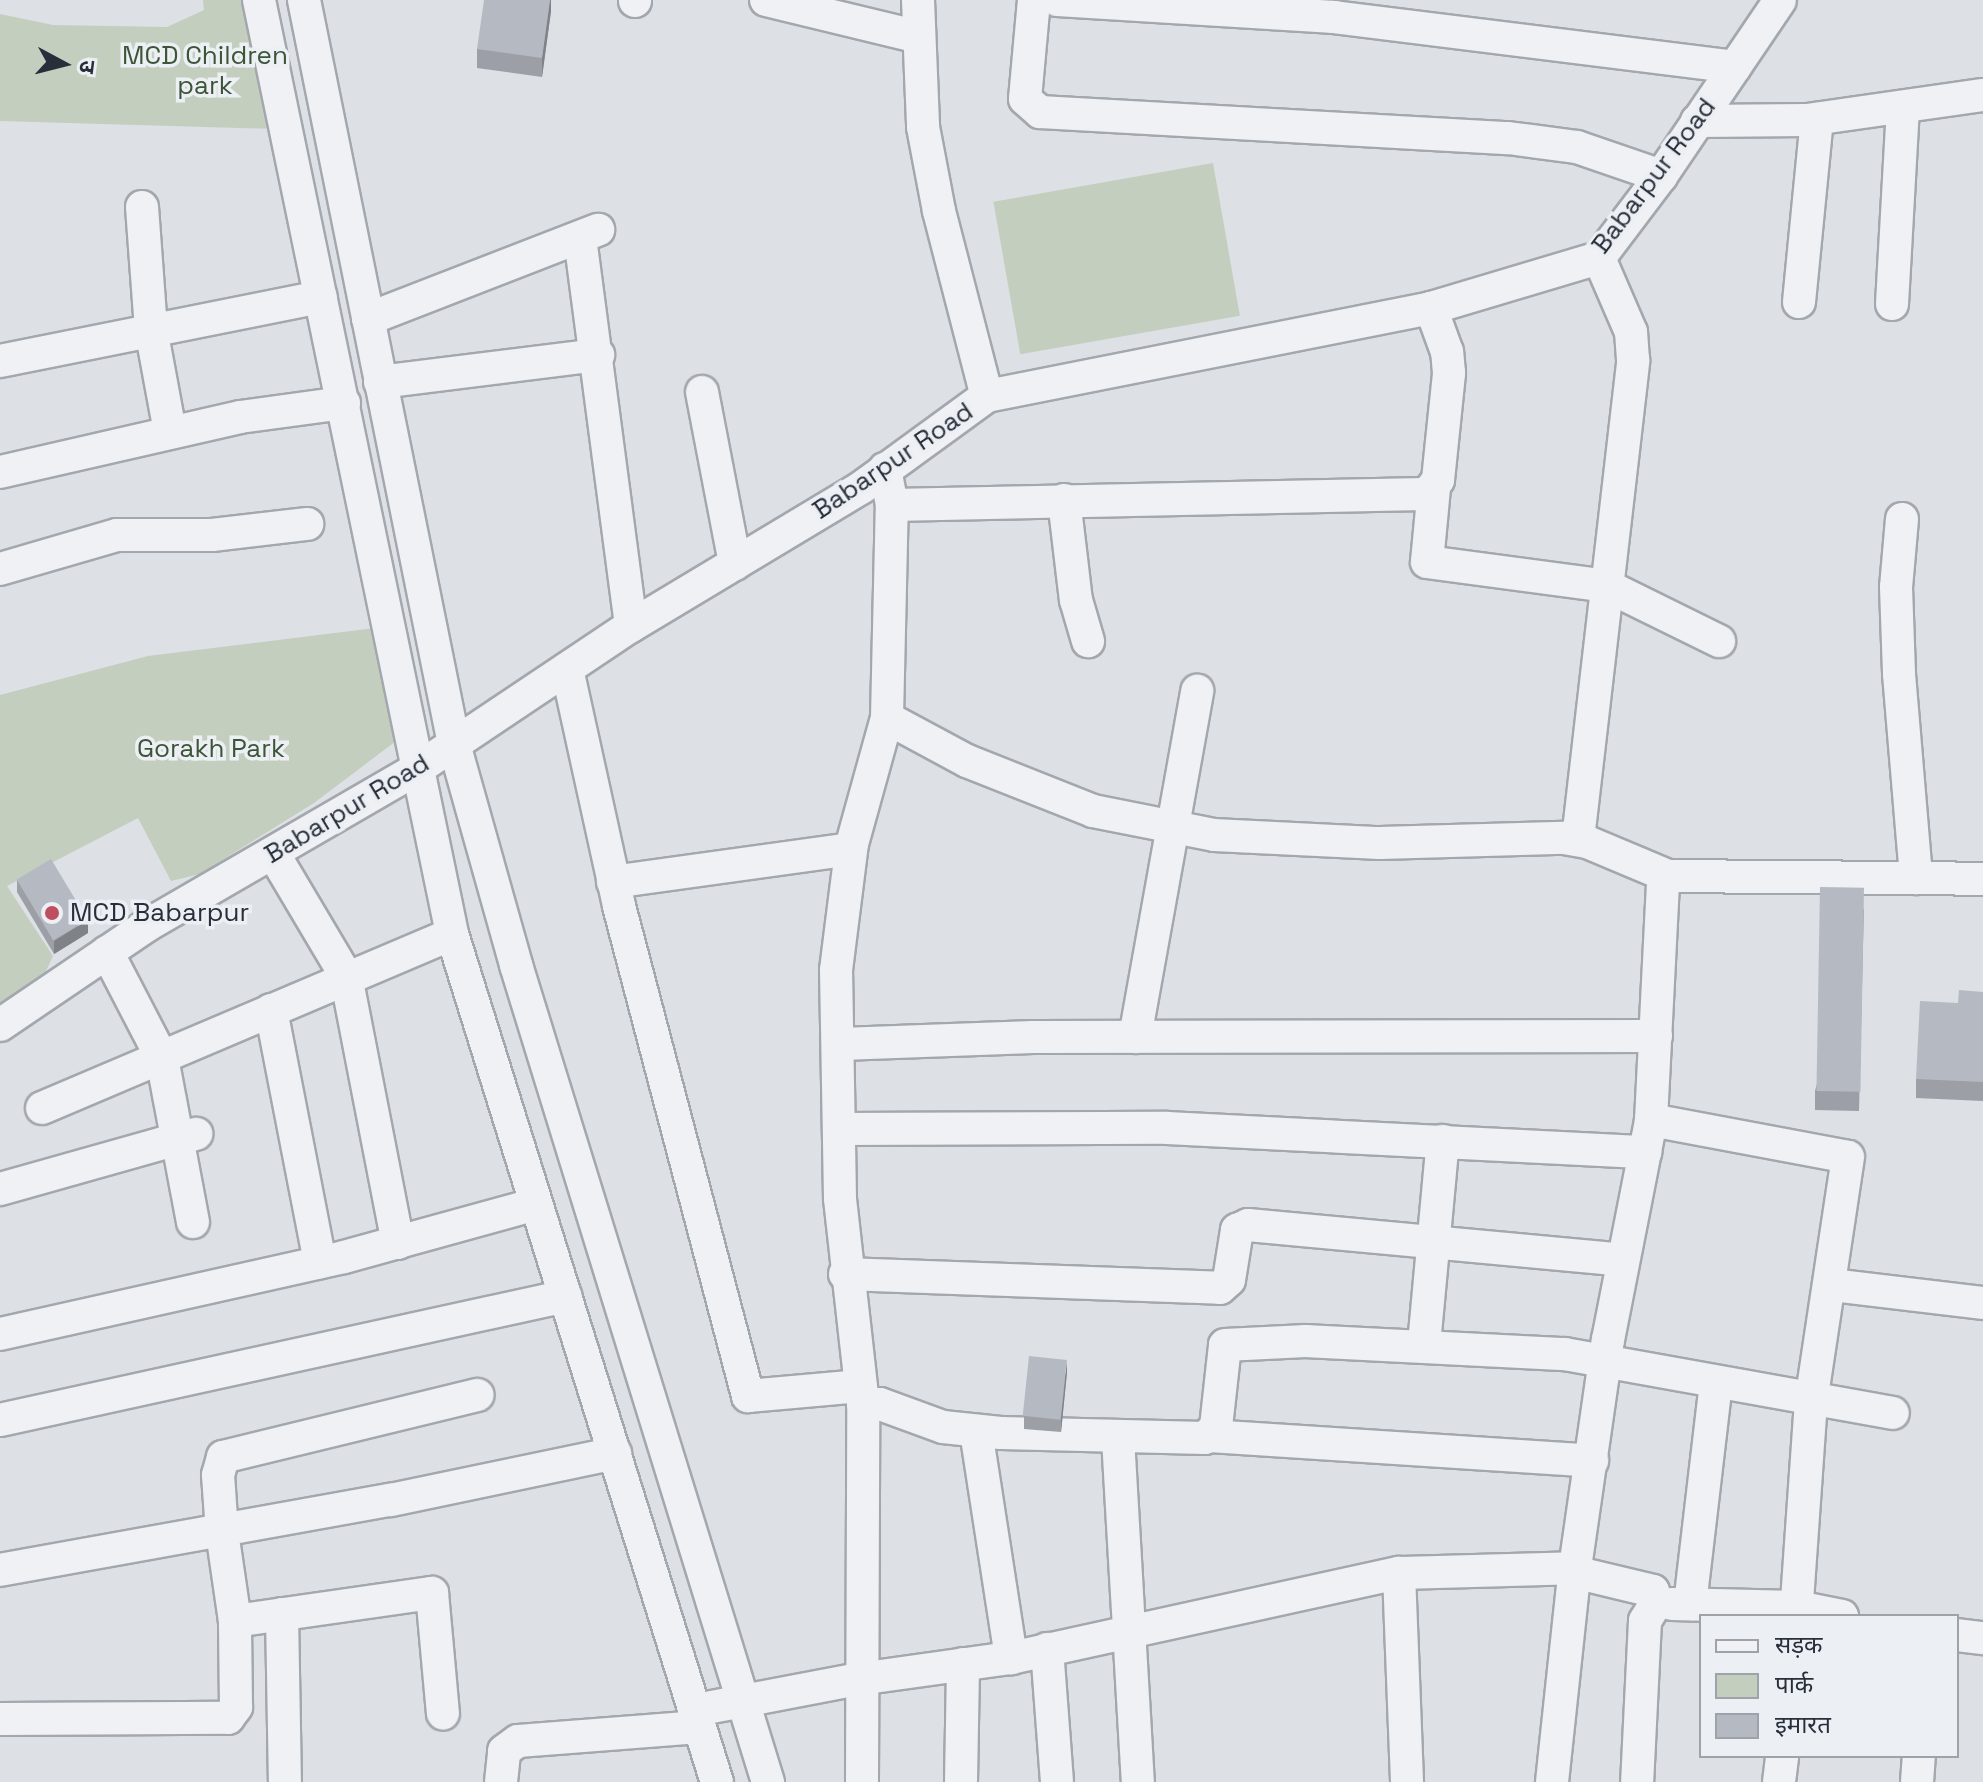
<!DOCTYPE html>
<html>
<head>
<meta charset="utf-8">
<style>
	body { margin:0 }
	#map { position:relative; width:1983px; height:1782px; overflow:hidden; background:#dde0e5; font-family:"Space Grotesk","Noto Sans Devanagari",sans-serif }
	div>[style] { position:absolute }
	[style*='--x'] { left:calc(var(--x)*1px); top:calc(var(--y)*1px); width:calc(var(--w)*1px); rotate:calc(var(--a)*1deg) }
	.green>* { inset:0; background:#c3cebf; transform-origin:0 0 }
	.roads { filter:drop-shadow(2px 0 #a3a7ae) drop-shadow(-2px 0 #a3a7ae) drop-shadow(0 2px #a3a7ae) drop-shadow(0 -2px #a3a7ae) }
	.minor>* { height:32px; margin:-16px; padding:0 16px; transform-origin:16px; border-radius:16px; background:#eff1f4 }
	.wall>* { inset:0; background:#9c9fa6 }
	.shaded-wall>* { inset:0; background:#7f8287 }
	.building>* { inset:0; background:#b5b9c1; transform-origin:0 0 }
	.dots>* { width:22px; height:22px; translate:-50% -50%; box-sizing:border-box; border:4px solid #eceff3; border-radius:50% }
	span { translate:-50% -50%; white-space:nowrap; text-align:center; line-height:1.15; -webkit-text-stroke:7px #eceff3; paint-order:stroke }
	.park-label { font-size:26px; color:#3c5437 }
	.street-label { font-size:26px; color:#282f3a }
	.poi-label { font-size:26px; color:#282f3a }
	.left { translate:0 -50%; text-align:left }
	.legend { position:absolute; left:1699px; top:1614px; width:260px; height:144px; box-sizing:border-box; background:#eceff3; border:2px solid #9ea2a9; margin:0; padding:10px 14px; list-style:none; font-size:24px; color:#282f3a }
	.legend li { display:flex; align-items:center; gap:16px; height:40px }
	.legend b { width:40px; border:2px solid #9ea2a9 }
	.north { position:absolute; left:24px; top:24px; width:80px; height:80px; -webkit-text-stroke:6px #eceff3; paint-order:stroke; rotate:97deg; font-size:22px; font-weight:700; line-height:32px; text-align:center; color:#282f3a }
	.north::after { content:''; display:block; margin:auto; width:28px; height:36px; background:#282f3a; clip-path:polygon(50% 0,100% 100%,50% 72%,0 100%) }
</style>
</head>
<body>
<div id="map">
	<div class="green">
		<i style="clip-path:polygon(203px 0,249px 0,277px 129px,0 121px,0 14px,53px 25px,167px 27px,204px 10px)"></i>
		<i style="left:1213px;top:163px;width:155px;height:223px;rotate:80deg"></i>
		<i style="clip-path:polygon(375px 628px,404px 735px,314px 803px,200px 874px,171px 881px,138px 818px,7px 886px,53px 956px,45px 973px,0 1003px,0 695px,148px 656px)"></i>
	</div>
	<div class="roads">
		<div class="minor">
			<i style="--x:259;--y:0;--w:954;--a:78.32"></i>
			<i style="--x:452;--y:934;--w:888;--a:72.65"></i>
			<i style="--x:304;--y:0;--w:759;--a:78.6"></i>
			<i style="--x:454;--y:744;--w:230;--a:74.3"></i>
			<i style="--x:516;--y:965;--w:855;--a:72.86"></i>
			<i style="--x:766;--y:0;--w:157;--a:13.6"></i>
			<i style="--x:918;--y:0;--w:127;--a:87.7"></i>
			<i style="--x:923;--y:127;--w:86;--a:79.2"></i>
			<i style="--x:939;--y:211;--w:191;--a:75.5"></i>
			<i style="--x:1034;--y:0;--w:99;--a:95.2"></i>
			<i style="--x:1025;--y:99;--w:20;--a:41"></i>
			<i style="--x:1040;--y:112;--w:469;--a:3.2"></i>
			<i style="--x:1508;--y:138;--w:70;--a:7.4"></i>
			<i style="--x:1577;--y:147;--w:89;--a:19"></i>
			<i style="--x:1057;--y:0;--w:278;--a:3.5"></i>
			<i style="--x:1334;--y:17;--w:404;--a:7.1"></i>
			<i style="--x:635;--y:1;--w:1;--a:-90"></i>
			<i style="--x:1697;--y:121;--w:110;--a:-0.5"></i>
			<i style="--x:1807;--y:120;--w:178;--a:-8.1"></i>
			<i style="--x:142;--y:207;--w:122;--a:85.8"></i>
			<i style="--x:151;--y:329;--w:105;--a:79.5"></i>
			<i style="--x:580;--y:238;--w:391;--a:82.5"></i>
			<i style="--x:1799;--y:302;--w:184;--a:-84.4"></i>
			<i style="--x:1892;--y:304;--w:196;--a:-86.8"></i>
			<i style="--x:368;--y:319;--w:247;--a:-21.2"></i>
			<i style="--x:0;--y:361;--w:327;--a:-11.3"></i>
			<i style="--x:380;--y:382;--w:220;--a:-7.1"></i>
			<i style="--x:702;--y:392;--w:175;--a:79.1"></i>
			<i style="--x:0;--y:472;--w:246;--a:-12.9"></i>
			<i style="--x:240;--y:417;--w:105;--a:-7.7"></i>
			<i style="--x:1434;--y:488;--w:74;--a:95.4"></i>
			<i style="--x:1427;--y:562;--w:182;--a:7.6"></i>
			<i style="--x:1607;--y:586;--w:125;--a:26.2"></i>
			<i style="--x:1064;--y:500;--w:101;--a:83.2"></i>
			<i style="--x:1076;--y:600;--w:43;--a:73.7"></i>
			<i style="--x:892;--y:505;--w:535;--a:-1.18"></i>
			<i style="--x:1427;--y:494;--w:18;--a:-52"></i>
			<i style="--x:1438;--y:480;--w:108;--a:-84.1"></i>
			<i style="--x:1449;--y:373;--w:21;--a:-95"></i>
			<i style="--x:1447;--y:352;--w:47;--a:-110"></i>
			<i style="--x:1902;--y:519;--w:68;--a:95"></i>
			<i style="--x:1896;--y:587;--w:87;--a:88"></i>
			<i style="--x:1899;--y:674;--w:205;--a:85.2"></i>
			<i style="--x:0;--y:569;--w:122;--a:-16.2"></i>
			<i style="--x:117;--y:535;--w:95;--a:0"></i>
			<i style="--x:212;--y:535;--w:96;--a:-6.6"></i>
			<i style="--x:567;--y:669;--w:243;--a:77.6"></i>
			<i style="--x:619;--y:906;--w:507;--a:75.25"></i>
			<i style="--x:748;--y:1396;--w:113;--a:-5.1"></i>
			<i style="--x:887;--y:718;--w:91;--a:28.3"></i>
			<i style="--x:967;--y:761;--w:136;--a:21.6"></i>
			<i style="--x:1093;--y:811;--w:123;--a:11.2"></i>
			<i style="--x:1214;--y:835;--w:166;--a:2.8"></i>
			<i style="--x:1380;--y:843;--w:184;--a:-1.6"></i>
			<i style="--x:1564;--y:838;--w:23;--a:10"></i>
			<i style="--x:1587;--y:842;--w:88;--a:22.8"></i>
			<i style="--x:1668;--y:876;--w:315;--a:0.5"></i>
			<i style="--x:1578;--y:839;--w:482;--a:-83.4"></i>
			<i style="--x:1633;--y:360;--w:28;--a:-94"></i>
			<i style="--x:1631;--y:332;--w:81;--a:-113.4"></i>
			<i style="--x:273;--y:853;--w:143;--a:59.3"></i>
			<i style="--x:346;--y:976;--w:272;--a:79"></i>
			<i style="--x:613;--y:882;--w:240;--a:-7.9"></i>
			<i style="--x:107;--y:952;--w:119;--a:62.6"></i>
			<i style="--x:162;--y:1058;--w:167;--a:79.3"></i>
			<i style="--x:271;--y:1010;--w:257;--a:79"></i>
			<i style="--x:0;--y:1025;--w:176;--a:-34.1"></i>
			<i style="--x:146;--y:926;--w:317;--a:-30.1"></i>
			<i style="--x:420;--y:767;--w:254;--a:-33.8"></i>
			<i style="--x:631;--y:626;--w:270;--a:-31"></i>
			<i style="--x:862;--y:487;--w:155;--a:-36.1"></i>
			<i style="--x:987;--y:396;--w:453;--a:-11.2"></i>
			<i style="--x:1431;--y:308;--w:175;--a:-16.6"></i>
			<i style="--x:1599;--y:258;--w:103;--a:-52.9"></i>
			<i style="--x:1661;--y:176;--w:212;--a:-55.9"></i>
			<i style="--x:1135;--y:1037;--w:352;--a:-79.8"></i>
			<i style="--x:841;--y:1044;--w:192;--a:-2.1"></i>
			<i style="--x:1033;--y:1037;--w:623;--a:-0.09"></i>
			<i style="--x:42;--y:1108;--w:445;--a:-23"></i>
			<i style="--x:1651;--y:1120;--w:200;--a:10.6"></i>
			<i style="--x:1848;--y:1157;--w:247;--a:98.6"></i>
			<i style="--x:1811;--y:1401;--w:216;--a:94"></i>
			<i style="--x:840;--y:1129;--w:327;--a:-0.2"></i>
			<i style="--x:1167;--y:1128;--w:479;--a:2.9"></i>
			<i style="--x:0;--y:1189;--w:204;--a:-15.7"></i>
			<i style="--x:845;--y:1274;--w:375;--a:2.1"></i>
			<i style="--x:1220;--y:1288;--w:12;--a:-42"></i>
			<i style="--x:1229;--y:1280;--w:51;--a:-80.9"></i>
			<i style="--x:1237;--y:1230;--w:12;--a:-24"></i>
			<i style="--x:1248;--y:1225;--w:376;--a:5.3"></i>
			<i style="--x:1832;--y:1285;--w:152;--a:6.8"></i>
			<i style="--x:0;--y:1334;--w:353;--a:-12.6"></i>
			<i style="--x:344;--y:1257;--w:199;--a:-15.4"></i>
			<i style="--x:1424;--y:1344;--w:204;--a:-84.7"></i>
			<i style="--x:863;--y:1404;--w:17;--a:0"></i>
			<i style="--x:880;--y:1404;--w:67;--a:20.1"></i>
			<i style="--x:943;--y:1427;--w:58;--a:5.9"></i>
			<i style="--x:1001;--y:1433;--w:204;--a:1.4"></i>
			<i style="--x:1205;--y:1438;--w:16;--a:-45"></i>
			<i style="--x:1216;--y:1427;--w:82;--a:-83.7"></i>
			<i style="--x:1225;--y:1345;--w:81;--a:-2.8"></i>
			<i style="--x:1306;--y:1341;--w:259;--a:2.9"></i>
			<i style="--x:1565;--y:1354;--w:333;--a:10.2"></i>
			<i style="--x:0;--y:1420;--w:579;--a:-12.36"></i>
			<i style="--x:976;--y:1431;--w:230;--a:81.2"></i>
			<i style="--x:1210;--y:1436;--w:383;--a:3.7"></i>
			<i style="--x:1118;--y:1438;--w:345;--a:86.7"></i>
			<i style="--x:0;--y:1570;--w:397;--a:-10.2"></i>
			<i style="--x:391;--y:1500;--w:229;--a:-11.8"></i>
			<i style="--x:1574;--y:1572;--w:81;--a:13.5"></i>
			<i style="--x:1653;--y:1591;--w:17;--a:90"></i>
			<i style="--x:1653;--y:1608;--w:15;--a:122"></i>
			<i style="--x:1645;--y:1621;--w:161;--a:92.8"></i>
			<i style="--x:1399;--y:1573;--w:209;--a:87.8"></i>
			<i style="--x:1672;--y:1604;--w:125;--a:1.4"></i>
			<i style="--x:1797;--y:1607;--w:46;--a:11.3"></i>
			<i style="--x:1690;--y:1604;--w:223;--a:-83.3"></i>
			<i style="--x:282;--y:1614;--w:168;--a:89"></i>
			<i style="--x:235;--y:1621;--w:90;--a:-98.3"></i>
			<i style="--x:222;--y:1532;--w:57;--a:-94"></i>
			<i style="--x:218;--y:1475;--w:19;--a:-74"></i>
			<i style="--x:223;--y:1457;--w:262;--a:-13.7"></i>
			<i style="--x:1957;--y:1635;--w:26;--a:7"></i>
			<i style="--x:1047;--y:1649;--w:133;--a:85.7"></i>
			<i style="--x:696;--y:1710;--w:166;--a:-10.8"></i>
			<i style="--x:859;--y:1679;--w:153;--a:-7.9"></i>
			<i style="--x:1011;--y:1658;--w:397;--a:-12.4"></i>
			<i style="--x:1399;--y:1573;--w:176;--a:-1.6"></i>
			<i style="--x:0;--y:1719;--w:228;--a:-0.3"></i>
			<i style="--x:228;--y:1718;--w:14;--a:-54"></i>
			<i style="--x:236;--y:1707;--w:86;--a:-90.7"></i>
			<i style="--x:235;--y:1621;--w:199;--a:-8.1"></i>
			<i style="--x:432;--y:1593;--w:121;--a:84.8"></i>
			<i style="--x:501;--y:1782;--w:31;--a:-84"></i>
			<i style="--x:504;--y:1751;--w:17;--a:-36"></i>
			<i style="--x:518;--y:1741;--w:182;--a:-4.4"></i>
			<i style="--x:862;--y:1782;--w:378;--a:-89.8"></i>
			<i style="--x:863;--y:1404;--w:207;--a:-96.4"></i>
			<i style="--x:840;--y:1198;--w:228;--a:-91"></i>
			<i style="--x:836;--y:970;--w:127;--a:-82.8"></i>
			<i style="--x:852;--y:844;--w:131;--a:-74.5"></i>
			<i style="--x:887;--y:718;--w:213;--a:-88.7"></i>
			<i style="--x:892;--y:505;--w:37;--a:-101"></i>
			<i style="--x:961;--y:1782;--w:118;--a:-89"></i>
			<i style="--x:1552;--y:1782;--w:215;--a:-83.9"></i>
			<i style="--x:1575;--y:1568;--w:230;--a:-81.8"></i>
			<i style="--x:1608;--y:1340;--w:224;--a:-78.9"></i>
			<i style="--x:1651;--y:1120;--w:233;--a:-87.1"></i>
			<i style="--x:1663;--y:887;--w:12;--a:-66"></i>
			<i style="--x:1779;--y:1782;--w:26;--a:-83"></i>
			<i style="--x:1917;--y:1782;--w:26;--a:-86"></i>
		</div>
	</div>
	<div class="wall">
		<i style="clip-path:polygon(551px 0,551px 11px,542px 77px,477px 68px,477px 49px)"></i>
		<i style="clip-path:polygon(17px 880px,88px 933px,54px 954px,17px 892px)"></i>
		<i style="clip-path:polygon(1864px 907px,1859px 1111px,1815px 1110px,1815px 1091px)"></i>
		<i style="clip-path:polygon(1983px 992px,1983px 1101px,1916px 1098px,1916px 1079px,1958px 1003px)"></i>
		<i style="clip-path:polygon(1067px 1372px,1061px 1432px,1024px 1429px,1024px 1416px)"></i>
	</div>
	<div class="shaded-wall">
		<i style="clip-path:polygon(550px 0,551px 0,551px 11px,542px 77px,542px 58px)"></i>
		<i style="clip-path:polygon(88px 920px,88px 933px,54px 954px,54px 941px)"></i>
		<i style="clip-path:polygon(1067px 1360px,1067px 1372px,1061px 1432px,1061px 1419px)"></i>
	</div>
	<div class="building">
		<i style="clip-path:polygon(484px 0,550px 0,542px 58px,477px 49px)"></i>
		<i style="left:51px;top:859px;width:71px;height:40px;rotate:59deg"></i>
		<i style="left:1820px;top:887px;width:44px;height:204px;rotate:1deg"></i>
		<i style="clip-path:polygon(1959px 990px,1983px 992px,1983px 1082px,1916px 1079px,1920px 1001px,1958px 1003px)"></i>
		<i style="left:1029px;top:1356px;width:38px;height:60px;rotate:6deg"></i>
	</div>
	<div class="dots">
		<i style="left:52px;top:913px;background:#bd4f5f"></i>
	</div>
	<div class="park-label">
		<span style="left:205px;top:71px">MCD Children<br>park</span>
		<span style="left:211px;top:749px">Gorakh Park</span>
	</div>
	<div class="street-label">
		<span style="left:1654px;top:176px;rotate:-53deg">Babarpur Road</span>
		<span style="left:893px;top:461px;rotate:-34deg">Babarpur Road</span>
		<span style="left:347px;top:809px;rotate:-31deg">Babarpur Road</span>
	</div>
	<div class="poi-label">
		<span class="left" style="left:70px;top:913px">MCD Babarpur</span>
	</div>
	<ul class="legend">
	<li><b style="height:10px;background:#eff1f4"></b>सड़क</li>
	<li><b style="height:22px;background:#c3cebf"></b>पार्क</li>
	<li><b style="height:22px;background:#b5b9c1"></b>इमारत</li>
	</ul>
	<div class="north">उ</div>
</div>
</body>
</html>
